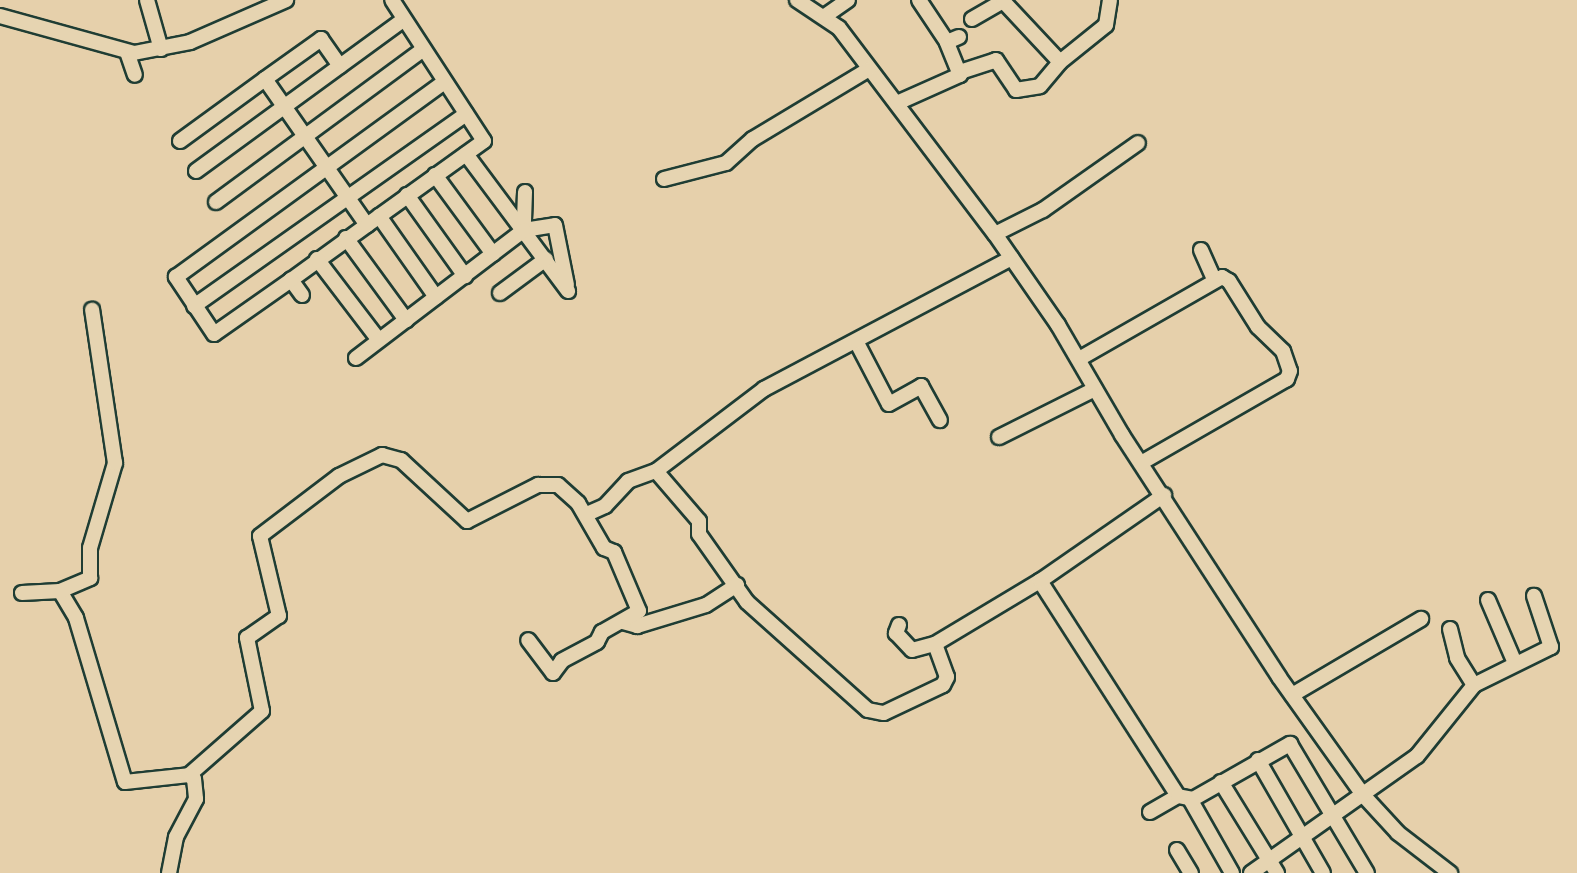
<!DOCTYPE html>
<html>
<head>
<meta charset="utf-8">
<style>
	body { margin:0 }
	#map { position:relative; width:1577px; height:873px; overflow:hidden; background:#e6d0ab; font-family:"Indie Flower",sans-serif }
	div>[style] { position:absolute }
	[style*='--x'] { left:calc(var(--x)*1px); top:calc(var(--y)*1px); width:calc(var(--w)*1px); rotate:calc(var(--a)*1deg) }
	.roads { filter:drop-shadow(2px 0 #1f3d34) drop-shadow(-2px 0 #1f3d34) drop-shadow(0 2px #1f3d34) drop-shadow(0 -2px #1f3d34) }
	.minor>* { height:14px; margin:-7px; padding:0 7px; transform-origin:7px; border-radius:7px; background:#e6d4b1 }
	span { translate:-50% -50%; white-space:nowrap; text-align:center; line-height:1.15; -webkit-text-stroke:10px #e6d4b1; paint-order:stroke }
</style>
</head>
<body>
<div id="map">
	<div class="roads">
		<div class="minor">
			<i style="--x:147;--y:0;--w:51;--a:74.1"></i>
			<i style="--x:797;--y:0;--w:50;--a:33.7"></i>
			<i style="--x:839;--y:28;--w:258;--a:52.9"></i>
			<i style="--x:995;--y:234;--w:111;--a:55.3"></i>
			<i style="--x:1058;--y:325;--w:127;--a:59.8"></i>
			<i style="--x:1122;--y:435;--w:288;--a:57"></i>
			<i style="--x:1279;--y:677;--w:146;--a:54.5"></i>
			<i style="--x:1364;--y:796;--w:50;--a:47.4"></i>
			<i style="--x:1398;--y:833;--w:66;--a:37.6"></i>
			<i style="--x:919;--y:0;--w:50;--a:56.3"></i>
			<i style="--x:0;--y:16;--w:139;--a:15.4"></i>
			<i style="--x:134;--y:53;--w:57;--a:-11.1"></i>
			<i style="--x:190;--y:42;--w:105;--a:-23.6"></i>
			<i style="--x:825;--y:16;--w:28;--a:-35"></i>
			<i style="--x:972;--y:19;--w:36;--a:-30"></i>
			<i style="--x:1003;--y:1;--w:83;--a:46.9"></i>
			<i style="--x:127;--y:52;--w:24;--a:71"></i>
			<i style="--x:960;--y:72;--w:38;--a:-18"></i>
			<i style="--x:996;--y:60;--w:36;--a:56"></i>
			<i style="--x:1016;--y:90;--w:24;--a:-9"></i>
			<i style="--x:1040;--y:86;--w:31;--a:-50"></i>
			<i style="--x:1060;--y:62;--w:59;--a:-38.8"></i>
			<i style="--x:1106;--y:25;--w:25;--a:-81"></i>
			<i style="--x:265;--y:79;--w:69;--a:-35.5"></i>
			<i style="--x:321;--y:39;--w:33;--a:55"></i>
			<i style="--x:897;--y:103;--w:69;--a:-24"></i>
			<i style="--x:960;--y:75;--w:35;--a:-112"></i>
			<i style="--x:947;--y:42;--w:13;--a:-23"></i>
			<i style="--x:180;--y:141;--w:105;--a:-36.1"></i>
			<i style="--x:265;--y:79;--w:178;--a:55.1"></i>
			<i style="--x:367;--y:225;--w:94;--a:144.1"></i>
			<i style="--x:466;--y:154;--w:171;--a:53.3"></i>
			<i style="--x:196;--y:171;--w:256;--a:-36.1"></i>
			<i style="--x:435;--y:175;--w:98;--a:53.7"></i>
			<i style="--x:664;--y:179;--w:64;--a:-14.5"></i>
			<i style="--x:726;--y:163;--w:36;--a:-42"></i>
			<i style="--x:753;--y:139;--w:135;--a:-31.1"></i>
			<i style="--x:525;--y:192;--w:38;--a:92"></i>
			<i style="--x:524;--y:230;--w:31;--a:-9"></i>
			<i style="--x:555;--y:225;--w:61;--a:78.7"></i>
			<i style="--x:407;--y:195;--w:100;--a:54.4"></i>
			<i style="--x:216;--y:202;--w:255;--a:-36.4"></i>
			<i style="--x:379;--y:216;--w:99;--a:54.9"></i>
			<i style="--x:367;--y:225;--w:144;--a:-35.7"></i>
			<i style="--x:484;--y:141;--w:168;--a:-123.1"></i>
			<i style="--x:995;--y:234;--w:54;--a:-26.6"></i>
			<i style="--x:1043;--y:210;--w:116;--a:-35.2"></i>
			<i style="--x:346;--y:238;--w:102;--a:53.8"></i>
			<i style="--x:1201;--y:250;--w:32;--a:66"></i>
			<i style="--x:317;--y:259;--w:101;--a:52.7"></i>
			<i style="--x:500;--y:293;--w:57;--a:-36.5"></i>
			<i style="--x:302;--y:295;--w:19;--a:-126"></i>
			<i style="--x:291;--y:280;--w:94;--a:145"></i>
			<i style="--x:214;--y:334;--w:69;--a:-123.7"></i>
			<i style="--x:176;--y:277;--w:330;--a:-36"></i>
			<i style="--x:194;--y:306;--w:333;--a:-35.2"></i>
			<i style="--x:856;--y:341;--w:71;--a:62.4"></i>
			<i style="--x:889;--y:404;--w:37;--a:-29"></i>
			<i style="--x:921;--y:386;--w:39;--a:61"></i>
			<i style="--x:356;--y:358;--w:211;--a:-37.3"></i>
			<i style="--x:1079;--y:359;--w:165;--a:-29.8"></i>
			<i style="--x:1222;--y:277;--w:8;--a:30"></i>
			<i style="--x:1229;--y:281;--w:54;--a:57.8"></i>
			<i style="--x:1258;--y:327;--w:35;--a:44"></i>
			<i style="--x:1283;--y:351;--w:21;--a:71"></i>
			<i style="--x:1290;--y:371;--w:9;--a:111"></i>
			<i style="--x:1287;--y:379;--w:168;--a:150.1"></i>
			<i style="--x:999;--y:437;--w:107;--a:-26.6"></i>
			<i style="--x:656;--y:471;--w:66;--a:49.3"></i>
			<i style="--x:699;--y:521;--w:13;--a:90"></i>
			<i style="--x:699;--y:534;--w:83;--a:54.8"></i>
			<i style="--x:747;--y:602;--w:162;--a:41.8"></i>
			<i style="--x:868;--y:710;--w:16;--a:11"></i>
			<i style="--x:884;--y:713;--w:65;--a:-25.4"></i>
			<i style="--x:943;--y:685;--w:9;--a:-63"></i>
			<i style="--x:947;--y:677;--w:35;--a:-110"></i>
			<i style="--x:587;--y:514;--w:20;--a:-24"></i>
			<i style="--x:605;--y:506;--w:34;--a:-47"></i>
			<i style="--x:628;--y:481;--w:30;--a:-20"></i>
			<i style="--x:656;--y:471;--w:136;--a:-37.2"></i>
			<i style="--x:764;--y:389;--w:280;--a:-27.9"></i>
			<i style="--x:1040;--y:581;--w:255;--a:57.3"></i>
			<i style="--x:60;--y:591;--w:31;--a:59"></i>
			<i style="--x:76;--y:618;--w:171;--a:73.4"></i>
			<i style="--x:125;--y:782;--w:64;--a:-6.2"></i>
			<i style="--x:189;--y:775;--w:6;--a:39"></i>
			<i style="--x:194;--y:779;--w:20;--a:84"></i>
			<i style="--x:196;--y:799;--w:43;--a:117.8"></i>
			<i style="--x:176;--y:837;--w:37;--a:101"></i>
			<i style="--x:22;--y:593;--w:38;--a:-3"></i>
			<i style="--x:60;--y:591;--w:33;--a:-23"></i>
			<i style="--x:90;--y:578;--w:30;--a:-90"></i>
			<i style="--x:90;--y:548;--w:89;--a:-73.6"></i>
			<i style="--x:115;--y:463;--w:155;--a:-98.5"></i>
			<i style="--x:1488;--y:600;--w:69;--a:66.8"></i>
			<i style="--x:623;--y:622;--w:15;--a:16"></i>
			<i style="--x:637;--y:626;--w:72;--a:-16.9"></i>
			<i style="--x:706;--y:605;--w:37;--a:-33"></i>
			<i style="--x:899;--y:625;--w:9;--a:111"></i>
			<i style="--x:896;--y:633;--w:23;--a:47"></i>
			<i style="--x:912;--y:650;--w:24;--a:-15"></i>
			<i style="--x:935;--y:644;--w:122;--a:-31"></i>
			<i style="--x:1040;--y:581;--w:151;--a:-34.7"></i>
			<i style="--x:1450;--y:629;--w:30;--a:76"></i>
			<i style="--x:1457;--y:658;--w:32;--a:58"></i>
			<i style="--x:1292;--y:695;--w:150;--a:-30.5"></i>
			<i style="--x:1258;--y:760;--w:130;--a:60.1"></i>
			<i style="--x:189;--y:775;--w:97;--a:-41.2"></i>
			<i style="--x:262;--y:711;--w:75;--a:-101.6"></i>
			<i style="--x:247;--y:638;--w:39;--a:-35"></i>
			<i style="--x:279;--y:616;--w:82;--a:-103.4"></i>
			<i style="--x:260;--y:536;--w:99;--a:-37.2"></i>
			<i style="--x:339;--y:476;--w:48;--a:-26"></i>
			<i style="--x:382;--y:455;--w:20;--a:15"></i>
			<i style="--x:401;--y:460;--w:90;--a:42.7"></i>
			<i style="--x:467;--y:521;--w:80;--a:-26.9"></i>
			<i style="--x:538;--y:485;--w:20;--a:0"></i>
			<i style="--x:558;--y:485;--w:27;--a:42"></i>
			<i style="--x:578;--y:503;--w:52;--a:60"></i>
			<i style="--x:604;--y:548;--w:11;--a:22"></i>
			<i style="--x:614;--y:552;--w:64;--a:67"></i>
			<i style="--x:639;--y:611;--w:43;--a:150.4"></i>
			<i style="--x:602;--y:632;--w:11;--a:117"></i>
			<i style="--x:597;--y:642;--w:40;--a:152"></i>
			<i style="--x:562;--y:661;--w:15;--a:127"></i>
			<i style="--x:553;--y:673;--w:41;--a:-127.1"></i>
			<i style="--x:1221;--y:782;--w:107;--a:58.4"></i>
			<i style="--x:1190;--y:799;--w:85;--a:60.4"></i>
			<i style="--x:1150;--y:812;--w:32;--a:-30"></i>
			<i style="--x:1178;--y:796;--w:15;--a:11"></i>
			<i style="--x:1193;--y:799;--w:112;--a:-29.6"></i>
			<i style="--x:1290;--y:744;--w:150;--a:59.2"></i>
			<i style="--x:1177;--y:850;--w:27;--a:59"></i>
			<i style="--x:1251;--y:873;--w:203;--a:-35.2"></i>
			<i style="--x:1417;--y:756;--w:91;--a:-51.2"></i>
			<i style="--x:1474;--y:685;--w:86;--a:-26.3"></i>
			<i style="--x:1551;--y:647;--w:54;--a:-108.4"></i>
		</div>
	</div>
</div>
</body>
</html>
